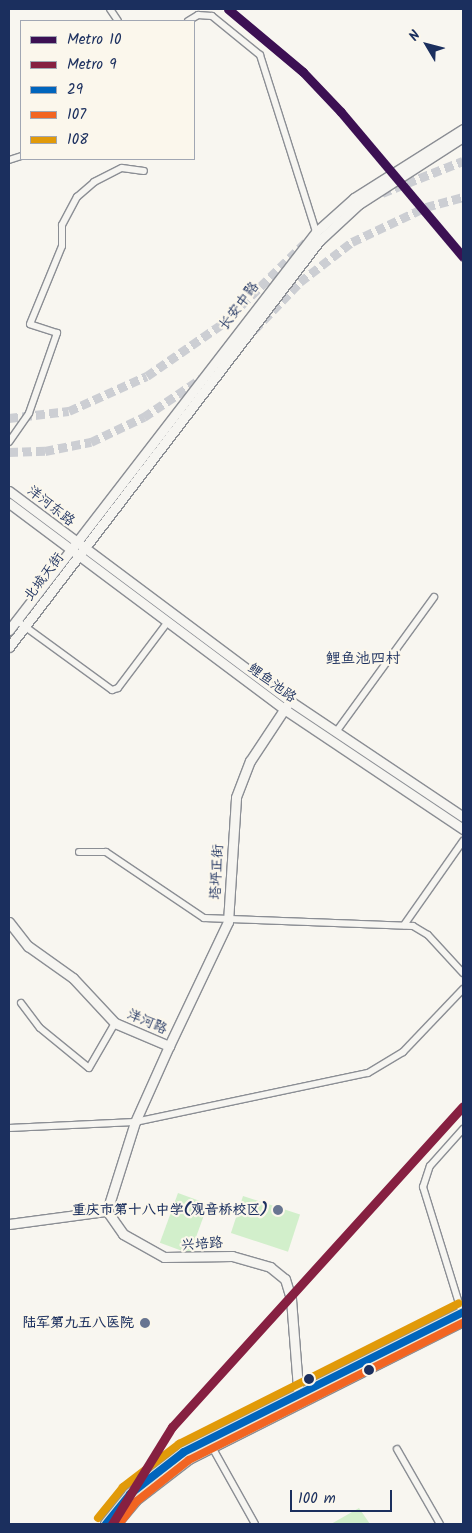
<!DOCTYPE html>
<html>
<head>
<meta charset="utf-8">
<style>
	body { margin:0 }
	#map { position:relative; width:472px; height:1533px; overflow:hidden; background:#f8f6f0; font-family:Kalam,"LXGW WenKai TC",sans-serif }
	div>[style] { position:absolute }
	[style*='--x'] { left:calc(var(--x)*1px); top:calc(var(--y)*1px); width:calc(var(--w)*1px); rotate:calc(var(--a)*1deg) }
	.green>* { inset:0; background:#d2efcb; transform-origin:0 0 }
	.secondary-tunnel>* { height:9px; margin-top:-4.5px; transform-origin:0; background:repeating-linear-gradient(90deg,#ccced3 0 9px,transparent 0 13.5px) }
	.roads { filter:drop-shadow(1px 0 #8b8e94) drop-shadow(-1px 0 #8b8e94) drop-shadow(0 1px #8b8e94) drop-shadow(0 -1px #8b8e94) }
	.street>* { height:6px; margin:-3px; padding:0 3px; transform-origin:3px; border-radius:3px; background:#f6f5f1 }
	.secondary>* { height:9px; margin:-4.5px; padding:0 4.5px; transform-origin:4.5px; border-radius:4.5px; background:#f6f5f1 }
	.primary>* { height:10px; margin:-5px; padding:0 5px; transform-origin:5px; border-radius:5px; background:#eae7d8 }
	.bus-1>* { height:8px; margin:-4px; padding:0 4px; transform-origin:4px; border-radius:4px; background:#0065bd }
	.bus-2>* { height:8px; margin:-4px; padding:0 4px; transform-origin:4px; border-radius:4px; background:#f26522 }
	.bus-3>* { height:8px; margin:-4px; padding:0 4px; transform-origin:4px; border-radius:4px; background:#e19a09 }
	.metro-1>* { height:9px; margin:-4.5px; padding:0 4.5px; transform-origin:4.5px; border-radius:4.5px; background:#3c1053 }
	.metro-2>* { height:9px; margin:-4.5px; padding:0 4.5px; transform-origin:4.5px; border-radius:4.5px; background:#862041 }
	.dots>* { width:14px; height:14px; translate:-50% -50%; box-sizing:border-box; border:2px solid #fbf7ec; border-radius:50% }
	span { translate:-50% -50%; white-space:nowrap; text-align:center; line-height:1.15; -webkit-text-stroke:4.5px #fbf7ec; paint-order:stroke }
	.street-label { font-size:14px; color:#1b2f5e }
	.poi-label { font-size:14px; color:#1b2f5e; font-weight:700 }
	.right { translate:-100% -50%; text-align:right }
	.neighbourhood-label { font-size:15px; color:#1b2f5e }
	.frame { position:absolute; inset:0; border:10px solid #1b2f5e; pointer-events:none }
	.legend { position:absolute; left:20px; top:20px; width:175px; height:140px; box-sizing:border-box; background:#fbf7ec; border:1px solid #a1a7b3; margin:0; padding:6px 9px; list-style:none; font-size:15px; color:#1b2f5e }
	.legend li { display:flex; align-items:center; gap:10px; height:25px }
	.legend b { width:25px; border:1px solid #a1a7b3 }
	.north { position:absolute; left:402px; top:20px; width:50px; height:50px; -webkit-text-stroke:4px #fbf7ec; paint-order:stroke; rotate:307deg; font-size:14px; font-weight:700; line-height:20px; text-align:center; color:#1b2f5e }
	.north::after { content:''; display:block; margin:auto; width:18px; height:22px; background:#1b2f5e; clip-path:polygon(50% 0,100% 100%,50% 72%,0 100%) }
	.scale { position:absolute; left:290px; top:1490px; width:102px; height:22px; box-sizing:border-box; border:2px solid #1b2f5e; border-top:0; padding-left:6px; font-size:15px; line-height:18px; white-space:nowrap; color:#1b2f5e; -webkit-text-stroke:4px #fbf7ec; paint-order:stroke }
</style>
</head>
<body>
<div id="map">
	<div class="green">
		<i style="left:178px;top:1193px;width:32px;height:53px;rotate:20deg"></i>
		<i style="left:243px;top:1196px;width:60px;height:39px;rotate:18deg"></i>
		<i style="clip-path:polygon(359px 1508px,370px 1524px,331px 1524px)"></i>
	</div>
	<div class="secondary-tunnel">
		<i style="--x:382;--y:193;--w:87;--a:-21.6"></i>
		<i style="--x:254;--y:330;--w:66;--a:-46.2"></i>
		<i style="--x:300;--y:282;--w:66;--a:-37.6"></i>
		<i style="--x:352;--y:242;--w:82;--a:-25.3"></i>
		<i style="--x:426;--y:207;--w:38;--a:-15"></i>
		<i style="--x:9;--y:418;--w:60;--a:-6.7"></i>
		<i style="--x:69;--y:411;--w:85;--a:-24.2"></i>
		<i style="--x:147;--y:376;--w:91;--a:-34.7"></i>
		<i style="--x:222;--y:324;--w:117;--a:-44.3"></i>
		<i style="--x:9;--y:452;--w:36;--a:-2"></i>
		<i style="--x:45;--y:451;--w:47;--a:-11.1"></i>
		<i style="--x:91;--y:442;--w:59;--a:-25.3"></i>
		<i style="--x:144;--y:417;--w:70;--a:-33.9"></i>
		<i style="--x:9;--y:639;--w:216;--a:-52.7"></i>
	</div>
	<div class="roads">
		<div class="street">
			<i style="--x:110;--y:9;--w:14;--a:56"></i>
			<i style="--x:188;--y:21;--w:12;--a:-31"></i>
			<i style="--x:198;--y:15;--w:14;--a:4"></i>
			<i style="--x:212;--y:16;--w:62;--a:39.1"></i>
			<i style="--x:260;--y:55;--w:189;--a:72.4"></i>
			<i style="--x:9;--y:160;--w:13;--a:-18"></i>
			<i style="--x:9;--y:442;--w:35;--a:-55"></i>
			<i style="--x:29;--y:413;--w:85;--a:-70.7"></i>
			<i style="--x:57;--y:333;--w:28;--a:-162"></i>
			<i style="--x:30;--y:324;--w:84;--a:-67.7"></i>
			<i style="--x:62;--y:246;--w:21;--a:-90"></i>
			<i style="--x:62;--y:225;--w:32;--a:-62"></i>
			<i style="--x:77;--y:197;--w:23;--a:-41"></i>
			<i style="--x:94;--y:182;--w:31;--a:-27"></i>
			<i style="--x:122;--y:168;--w:22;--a:8"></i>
			<i style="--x:16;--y:620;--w:119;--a:36.1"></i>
			<i style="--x:112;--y:690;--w:6;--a:-18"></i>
			<i style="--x:118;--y:688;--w:81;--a:-53"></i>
			<i style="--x:336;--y:732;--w:167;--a:-54"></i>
			<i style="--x:79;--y:852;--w:27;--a:0"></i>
			<i style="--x:106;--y:852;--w:118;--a:34"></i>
			<i style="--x:204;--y:918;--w:209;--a:2.2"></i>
			<i style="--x:413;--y:926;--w:17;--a:31"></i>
			<i style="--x:428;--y:935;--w:52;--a:47.4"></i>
			<i style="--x:404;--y:925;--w:103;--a:-54.9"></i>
			<i style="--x:21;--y:1003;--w:31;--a:53"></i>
			<i style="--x:40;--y:1028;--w:63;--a:39.2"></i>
			<i style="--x:89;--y:1068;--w:52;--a:-60"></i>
			<i style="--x:9;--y:1128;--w:126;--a:-2.7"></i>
			<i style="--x:135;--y:1122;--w:238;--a:-11.9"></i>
			<i style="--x:368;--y:1073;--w:41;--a:-31"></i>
			<i style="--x:403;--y:1052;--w:87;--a:-46.4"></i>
			<i style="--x:462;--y:1313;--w:132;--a:-107.2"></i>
			<i style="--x:423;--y:1187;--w:22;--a:-72"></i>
			<i style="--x:430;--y:1166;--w:50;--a:-48.3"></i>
			<i style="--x:212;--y:1447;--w:88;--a:60.8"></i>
			<i style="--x:397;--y:1449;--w:86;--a:60.2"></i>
		</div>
		<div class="secondary">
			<i style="--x:9;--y:491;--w:351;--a:36.8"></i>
			<i style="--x:290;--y:701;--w:208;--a:33.8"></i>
			<i style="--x:9;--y:503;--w:344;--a:36.8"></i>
			<i style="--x:284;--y:709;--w:216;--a:33.8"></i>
			<i style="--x:9;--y:630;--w:503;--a:-52.35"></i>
			<i style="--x:316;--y:232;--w:51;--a:-41.8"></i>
			<i style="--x:354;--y:198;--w:129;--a:-32.3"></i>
			<i style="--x:9;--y:647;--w:511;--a:-52.64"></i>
			<i style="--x:319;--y:241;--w:54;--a:-42.8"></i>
			<i style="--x:359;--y:204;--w:124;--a:-32.8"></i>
			<i style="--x:9;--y:922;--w:31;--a:52"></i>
			<i style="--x:28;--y:946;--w:55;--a:35.4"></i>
			<i style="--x:73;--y:978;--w:62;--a:47"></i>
			<i style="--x:115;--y:1023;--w:59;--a:23.1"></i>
			<i style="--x:169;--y:1046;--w:83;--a:114.1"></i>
			<i style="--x:135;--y:1122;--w:93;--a:107.5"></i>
			<i style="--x:169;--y:1046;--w:137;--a:-64.6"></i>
			<i style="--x:228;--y:922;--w:125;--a:-86.3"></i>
			<i style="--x:236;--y:797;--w:39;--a:-69"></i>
			<i style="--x:250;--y:761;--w:67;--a:-56.5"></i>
			<i style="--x:9;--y:1224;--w:99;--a:-7.6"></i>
			<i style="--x:107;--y:1211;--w:28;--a:55"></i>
			<i style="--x:123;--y:1234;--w:47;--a:29.3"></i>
			<i style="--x:164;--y:1257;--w:68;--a:-0.8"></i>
			<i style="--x:232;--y:1256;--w:40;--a:16"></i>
			<i style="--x:270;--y:1267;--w:19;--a:39"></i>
			<i style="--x:285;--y:1279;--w:21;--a:73"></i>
			<i style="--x:291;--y:1299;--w:102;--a:85.5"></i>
		</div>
		<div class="primary">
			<i style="--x:106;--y:1524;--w:38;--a:-51"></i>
			<i style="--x:130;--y:1494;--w:68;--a:-37.9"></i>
			<i style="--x:184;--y:1452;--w:312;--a:-26.6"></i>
			<i style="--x:116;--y:1524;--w:31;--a:-50"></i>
			<i style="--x:136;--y:1500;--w:67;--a:-37.7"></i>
			<i style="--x:189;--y:1459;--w:307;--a:-26.7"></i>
		</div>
	</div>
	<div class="bus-1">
		<i style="--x:106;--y:1524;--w:38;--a:-51"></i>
		<i style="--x:130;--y:1494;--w:68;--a:-37.9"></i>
		<i style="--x:184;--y:1452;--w:312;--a:-26.6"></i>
	</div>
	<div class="bus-2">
		<i style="--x:119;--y:1524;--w:29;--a:-52"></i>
		<i style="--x:137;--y:1501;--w:66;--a:-38.3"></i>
		<i style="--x:189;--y:1460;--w:306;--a:-26.6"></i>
	</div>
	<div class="bus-3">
		<i style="--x:98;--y:1518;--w:40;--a:-51"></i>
		<i style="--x:123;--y:1487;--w:71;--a:-37.5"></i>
		<i style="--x:179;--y:1444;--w:313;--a:-26.7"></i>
	</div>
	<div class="metro-1">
		<i style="--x:228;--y:9;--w:98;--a:40"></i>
		<i style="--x:303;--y:72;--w:55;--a:46.5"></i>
		<i style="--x:341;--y:112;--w:189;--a:49.9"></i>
	</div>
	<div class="metro-2">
		<i style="--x:112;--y:1524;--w:114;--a:-58.3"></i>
		<i style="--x:172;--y:1427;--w:433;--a:-47.8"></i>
	</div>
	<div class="dots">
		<i style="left:278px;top:1210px;background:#687591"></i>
		<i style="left:145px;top:1323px;background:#687591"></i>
		<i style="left:369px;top:1370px;background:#1b2f5e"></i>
		<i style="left:309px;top:1379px;background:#1b2f5e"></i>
	</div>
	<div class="street-label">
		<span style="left:239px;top:306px;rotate:-53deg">长安中路</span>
		<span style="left:51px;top:506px;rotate:38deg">洋河东路</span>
		<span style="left:44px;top:577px;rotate:-53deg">北城天街</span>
		<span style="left:272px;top:683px;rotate:36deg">鲤鱼池路</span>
		<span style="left:217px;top:872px;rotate:-87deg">塔坪正街</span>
		<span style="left:147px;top:1022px;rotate:23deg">洋河路</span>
		<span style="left:202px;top:1244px;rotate:-4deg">兴培路</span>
	</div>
	<div class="poi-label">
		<span class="right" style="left:268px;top:1210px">重庆市第十八中学(观音桥校区)</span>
		<span class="right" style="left:134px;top:1323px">陆军第九五八医院</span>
	</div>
	<div class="neighbourhood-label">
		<span style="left:363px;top:660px">鲤鱼池四村</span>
	</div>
	<div class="frame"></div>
	<ul class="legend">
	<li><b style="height:6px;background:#3c1053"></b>Metro 10</li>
	<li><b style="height:6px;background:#862041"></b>Metro 9</li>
	<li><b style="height:6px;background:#0065bd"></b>29</li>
	<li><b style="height:6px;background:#f26522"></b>107</li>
	<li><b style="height:6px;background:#e19a09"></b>108</li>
	</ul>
	<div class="north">N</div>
	<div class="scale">100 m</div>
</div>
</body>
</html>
